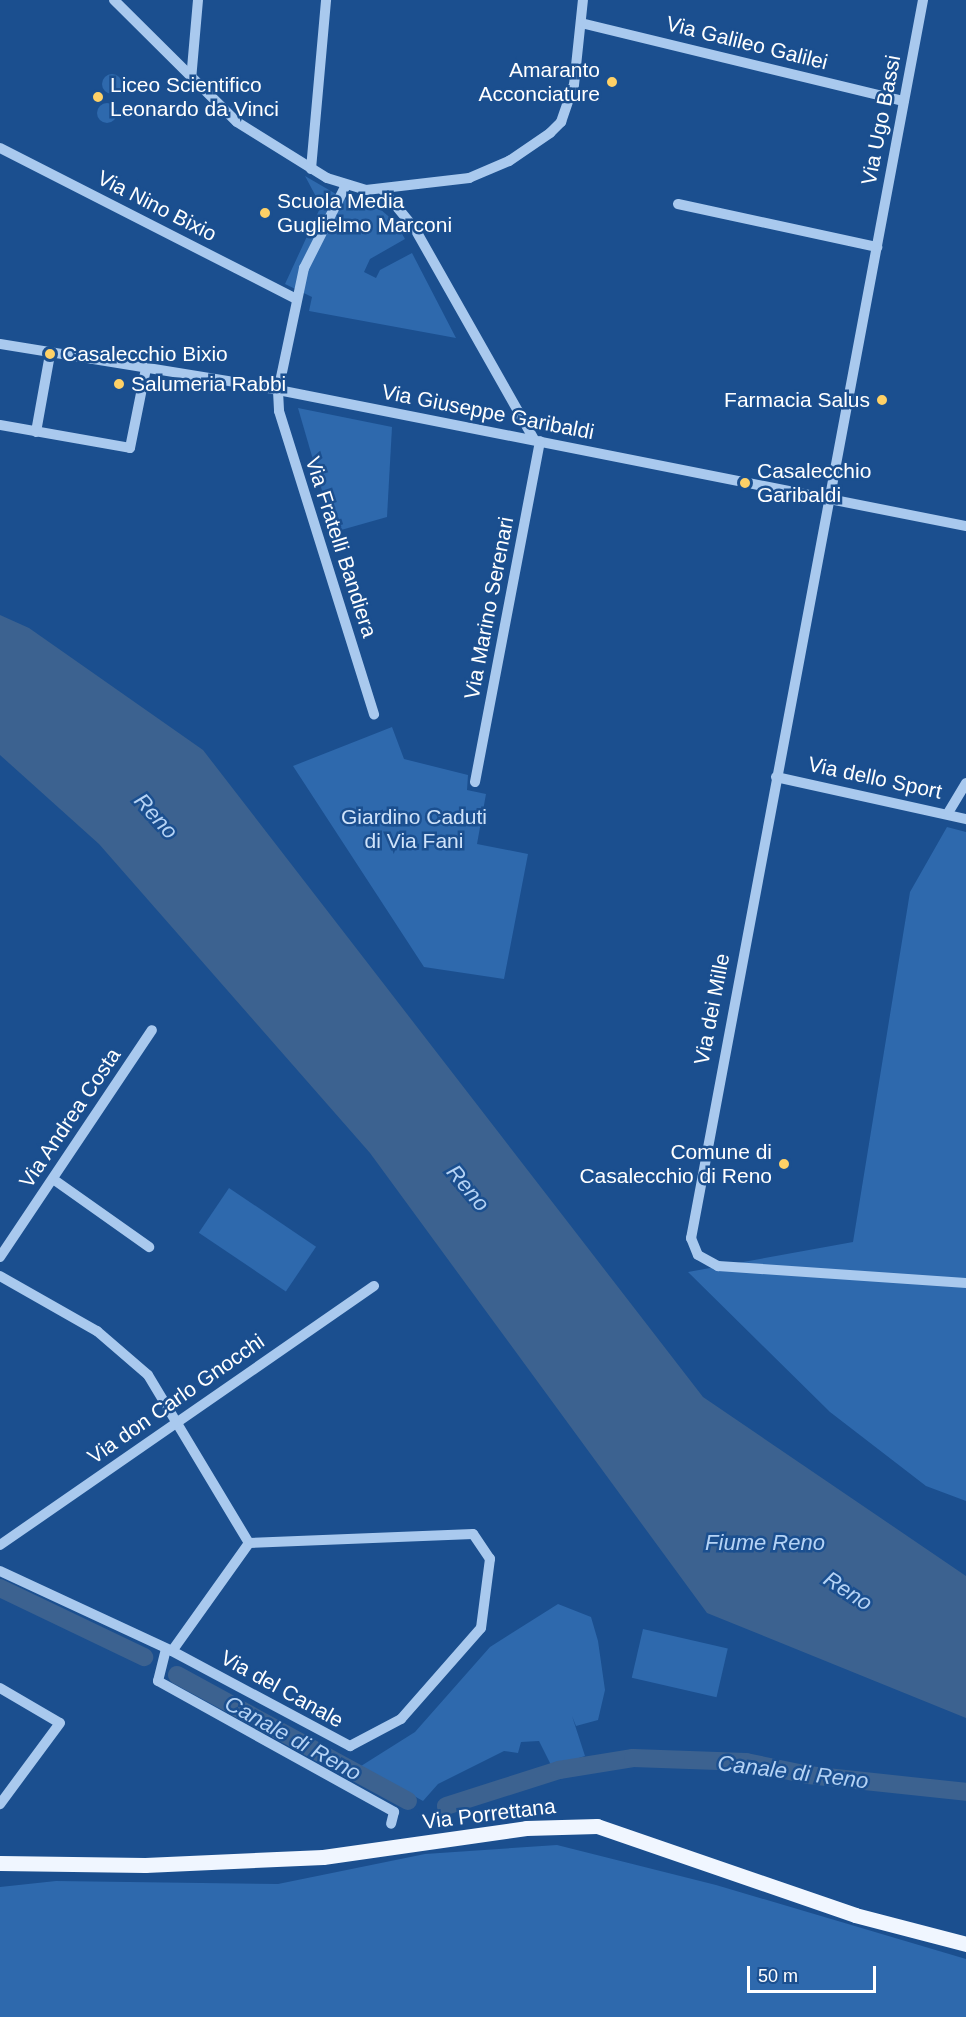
<!DOCTYPE html>
<html>
<head>
<meta charset="utf-8">
<style>
	body { margin:0 }
	#map { position:relative; width:966px; height:2017px; overflow:hidden; background:#1b4f8f; font-family:Helvetica,sans-serif }
	div>[style] { position:absolute }
	[style*='--x'] { left:calc(var(--x)*1px); top:calc(var(--y)*1px); width:calc(var(--w)*1px); rotate:calc(var(--a)*1deg) }
	.green>* { inset:0; background:#2e69ad; transform-origin:0 0 }
	.round { border-radius:50% }
	.water>* { inset:0; background:#3c6290 }
	.canal>* { height:18px; margin:-9px; padding:0 9px; transform-origin:9px; border-radius:9px; background:#3c6290 }
	.minor>* { height:10px; margin:-5px; padding:0 5px; transform-origin:5px; border-radius:5px; background:#a9c9ee }
	.major>* { height:15px; margin:-7.5px; padding:0 7.5px; transform-origin:7.5px; border-radius:7.5px; background:#f0f6ff }
	.dots>* { width:16px; height:16px; translate:-50% -50%; box-sizing:border-box; border:3px solid #1b4f8f; border-radius:50% }
	span { translate:-50% -50%; white-space:nowrap; text-align:center; line-height:1.15; -webkit-text-stroke:5px #1b4f8f; paint-order:stroke }
	.street-label { font-size:21px; color:#fff }
	.poi-label { font-size:21px; color:#fff }
	.right { translate:-100% -50%; text-align:right }
	.left { translate:0 -50%; text-align:left }
	.park-label { font-size:21px; color:#cfe3fa }
	.water-label { font-size:22px; color:#b5d3f5; font-style:italic }
	.scale { position:absolute; left:747px; top:1966px; width:129px; height:27px; box-sizing:border-box; border:3px solid #fff; border-top:0; padding-left:8px; font-size:18px; line-height:21px; white-space:nowrap; color:#fff; -webkit-text-stroke:4px #1b4f8f; paint-order:stroke }
</style>
</head>
<body>
<div id="map">
	<div class="green">
		<i class="round" style="left:102px;top:74px;width:20px;height:20px"></i>
		<i class="round" style="left:97px;top:103px;width:20px;height:20px"></i>
		<i style="clip-path:polygon(305px 176px,348px 201px,380px 209px,395px 222px,405px 239px,370px 259px,364px 272px,376px 278px,380px 270px,412px 253px,456px 338px,309px 311px,312px 297px,285px 284px,321px 206px)"></i>
		<i style="clip-path:polygon(298px 408px,392px 427px,387px 517px,334px 532px)"></i>
		<i style="clip-path:polygon(392px 727px,404px 759px,468px 775px,467px 790px,486px 794px,477px 844px,528px 854px,504px 979px,424px 967px,293px 766px)"></i>
		<i style="clip-path:polygon(947px 827px,966px 832px,966px 1501px,926px 1486px,830px 1412px,688px 1272px,853px 1242px,910px 892px)"></i>
		<i style="left:229px;top:1188px;width:105px;height:54px;rotate:34deg"></i>
		<i style="clip-path:polygon(558px 1604px,591px 1617px,598px 1641px,605px 1690px,598px 1720px,576px 1726px,572px 1716px,585px 1756px,552px 1767px,539px 1741px,521px 1742px,518px 1753px,504px 1751px,438px 1784px,423px 1801px,361px 1766px,415px 1732px,490px 1647px)"></i>
		<i style="left:643px;top:1629px;width:87px;height:50px;rotate:13deg"></i>
		<i style="clip-path:polygon(557px 1845px,716px 1885px,966px 1959px,966px 2017px,0 2017px,0 1887px,56px 1881px,278px 1884px,425px 1854px)"></i>
	</div>
	<div class="water">
		<i style="clip-path:polygon(0 615px,29px 628px,203px 750px,703px 1397px,966px 1576px,966px 1718px,707px 1613px,370px 1153px,99px 844px,0 755px)"></i>
	</div>
	<div class="canal">
		<i style="--x:0;--y:1588;--w:160;--a:25.6"></i>
		<i style="--x:177;--y:1675;--w:263;--a:28.6"></i>
		<i style="--x:446;--y:1806;--w:119;--a:-17.7"></i>
		<i style="--x:559;--y:1770;--w:75;--a:-9.2"></i>
		<i style="--x:633;--y:1758;--w:113;--a:2"></i>
		<i style="--x:746;--y:1762;--w:63;--a:11.8"></i>
		<i style="--x:808;--y:1775;--w:159;--a:6.1"></i>
	</div>
	<div class="minor">
		<i style="--x:114;--y:0;--w:173;--a:44.8"></i>
		<i style="--x:237;--y:122;--w:106;--a:31.9"></i>
		<i style="--x:327;--y:178;--w:41;--a:17.1"></i>
		<i style="--x:366;--y:190;--w:104;--a:-6.6"></i>
		<i style="--x:469;--y:178;--w:43;--a:-23"></i>
		<i style="--x:509;--y:161;--w:50;--a:-34.3"></i>
		<i style="--x:550;--y:133;--w:16;--a:-45"></i>
		<i style="--x:561;--y:122;--w:39;--a:-71"></i>
		<i style="--x:574;--y:85;--w:85;--a:-84"></i>
		<i style="--x:923;--y:0;--w:1260;--a:100.61"></i>
		<i style="--x:691;--y:1238;--w:18;--a:68"></i>
		<i style="--x:698;--y:1255;--w:23;--a:29"></i>
		<i style="--x:718;--y:1266;--w:249;--a:3.9"></i>
		<i style="--x:581;--y:23;--w:332;--a:13.6"></i>
		<i style="--x:191;--y:80;--w:80;--a:-85"></i>
		<i style="--x:0;--y:148;--w:332;--a:27"></i>
		<i style="--x:311;--y:169;--w:170;--a:-84.9"></i>
		<i style="--x:345;--y:187;--w:91;--a:116.8"></i>
		<i style="--x:304;--y:268;--w:126;--a:101.9"></i>
		<i style="--x:278;--y:391;--w:20;--a:87"></i>
		<i style="--x:279;--y:411;--w:318;--a:72.6"></i>
		<i style="--x:383;--y:190;--w:50;--a:50.6"></i>
		<i style="--x:415;--y:229;--w:241;--a:60.5"></i>
		<i style="--x:678;--y:204;--w:204;--a:12.2"></i>
		<i style="--x:0;--y:344;--w:261;--a:9.2"></i>
		<i style="--x:258;--y:386;--w:722;--a:11.19"></i>
		<i style="--x:0;--y:425;--w:132;--a:10"></i>
		<i style="--x:130;--y:448;--w:81;--a:-78.6"></i>
		<i style="--x:36;--y:432;--w:79;--a:-79.8"></i>
		<i style="--x:776;--y:777;--w:195;--a:12.5"></i>
		<i style="--x:475;--y:782;--w:347;--a:-79.2"></i>
		<i style="--x:948;--y:813;--w:35;--a:-59"></i>
		<i style="--x:53;--y:1179;--w:118;--a:35.3"></i>
		<i style="--x:0;--y:1257;--w:273;--a:-56.2"></i>
		<i style="--x:0;--y:1276;--w:112;--a:29.6"></i>
		<i style="--x:97;--y:1331;--w:67;--a:40.8"></i>
		<i style="--x:148;--y:1375;--w:196;--a:59"></i>
		<i style="--x:0;--y:1545;--w:455;--a:-34.7"></i>
		<i style="--x:0;--y:1571;--w:190;--a:24.9"></i>
		<i style="--x:172;--y:1651;--w:202;--a:28.1"></i>
		<i style="--x:350;--y:1746;--w:58;--a:-27.9"></i>
		<i style="--x:401;--y:1719;--w:121;--a:-48.7"></i>
		<i style="--x:481;--y:1628;--w:70;--a:-82.6"></i>
		<i style="--x:490;--y:1559;--w:30;--a:-124"></i>
		<i style="--x:473;--y:1534;--w:224;--a:177.7"></i>
		<i style="--x:166;--y:1649;--w:33;--a:104"></i>
		<i style="--x:158;--y:1681;--w:270;--a:29"></i>
		<i style="--x:394;--y:1812;--w:12;--a:104"></i>
		<i style="--x:172;--y:1651;--w:133;--a:-54.5"></i>
		<i style="--x:0;--y:1688;--w:69;--a:30.3"></i>
		<i style="--x:60;--y:1723;--w:101;--a:126.5"></i>
	</div>
	<div class="major">
		<i style="--x:0;--y:1863;--w:145;--a:0.8"></i>
		<i style="--x:145;--y:1865;--w:178;--a:-2.6"></i>
		<i style="--x:323;--y:1857;--w:205;--a:-8.1"></i>
		<i style="--x:526;--y:1828;--w:71;--a:-1.6"></i>
		<i style="--x:597;--y:1826;--w:273;--a:19"></i>
		<i style="--x:855;--y:1915;--w:115;--a:14.6"></i>
	</div>
	<div class="dots">
		<i style="left:612px;top:82px;background:#ffd166"></i>
		<i style="left:98px;top:97px;background:#ffd166"></i>
		<i style="left:265px;top:213px;background:#ffd166"></i>
		<i style="left:50px;top:354px;background:#ffd166"></i>
		<i style="left:119px;top:384px;background:#ffd166"></i>
		<i style="left:882px;top:400px;background:#ffd166"></i>
		<i style="left:745px;top:483px;background:#ffd166"></i>
		<i style="left:784px;top:1164px;background:#ffd166"></i>
	</div>
	<div class="street-label">
		<span style="left:747px;top:43px;rotate:14deg">Via Galileo Galilei</span>
		<span style="left:881px;top:120px;rotate:-79deg">Via Ugo Bassi</span>
		<span style="left:157px;top:206px;rotate:27deg">Via Nino Bixio</span>
		<span style="left:488px;top:412px;rotate:11deg">Via Giuseppe Garibaldi</span>
		<span style="left:341px;top:547px;rotate:72deg">Via Fratelli Bandiera</span>
		<span style="left:489px;top:608px;rotate:-79deg">Via Marino Serenari</span>
		<span style="left:875px;top:778px;rotate:12deg">Via dello Sport</span>
		<span style="left:712px;top:1009px;rotate:-79deg">Via dei Mille</span>
		<span style="left:70px;top:1118px;rotate:-56deg">Via Andrea Costa</span>
		<span style="left:176px;top:1399px;rotate:-35deg">Via don Carlo Gnocchi</span>
		<span style="left:282px;top:1689px;rotate:29deg">Via del Canale</span>
		<span style="left:489px;top:1814px;rotate:-7deg">Via Porrettana</span>
	</div>
	<div class="poi-label">
		<span class="right" style="left:600px;top:82px">Amaranto<br>Acconciature</span>
		<span class="left" style="left:110px;top:97px">Liceo Scientifico<br>Leonardo da Vinci</span>
		<span class="left" style="left:277px;top:213px">Scuola Media<br>Guglielmo Marconi</span>
		<span class="left" style="left:62px;top:354px">Casalecchio Bixio</span>
		<span class="left" style="left:131px;top:384px">Salumeria Rabbi</span>
		<span class="right" style="left:870px;top:400px">Farmacia Salus</span>
		<span class="left" style="left:757px;top:483px">Casalecchio<br>Garibaldi</span>
		<span class="right" style="left:772px;top:1164px">Comune di<br>Casalecchio di Reno</span>
	</div>
	<div class="park-label">
		<span style="left:414px;top:829px">Giardino Caduti<br>di Via Fani</span>
	</div>
	<div class="water-label">
		<span style="left:156px;top:816px;rotate:48deg">Reno</span>
		<span style="left:468px;top:1188px;rotate:50deg">Reno</span>
		<span style="left:765px;top:1543px">Fiume Reno</span>
		<span style="left:848px;top:1591px;rotate:33deg">Reno</span>
		<span style="left:293px;top:1738px;rotate:29deg">Canale di Reno</span>
		<span style="left:793px;top:1772px;rotate:7deg">Canale di Reno</span>
	</div>
	<div class="scale">50 m</div>
</div>
</body>
</html>
